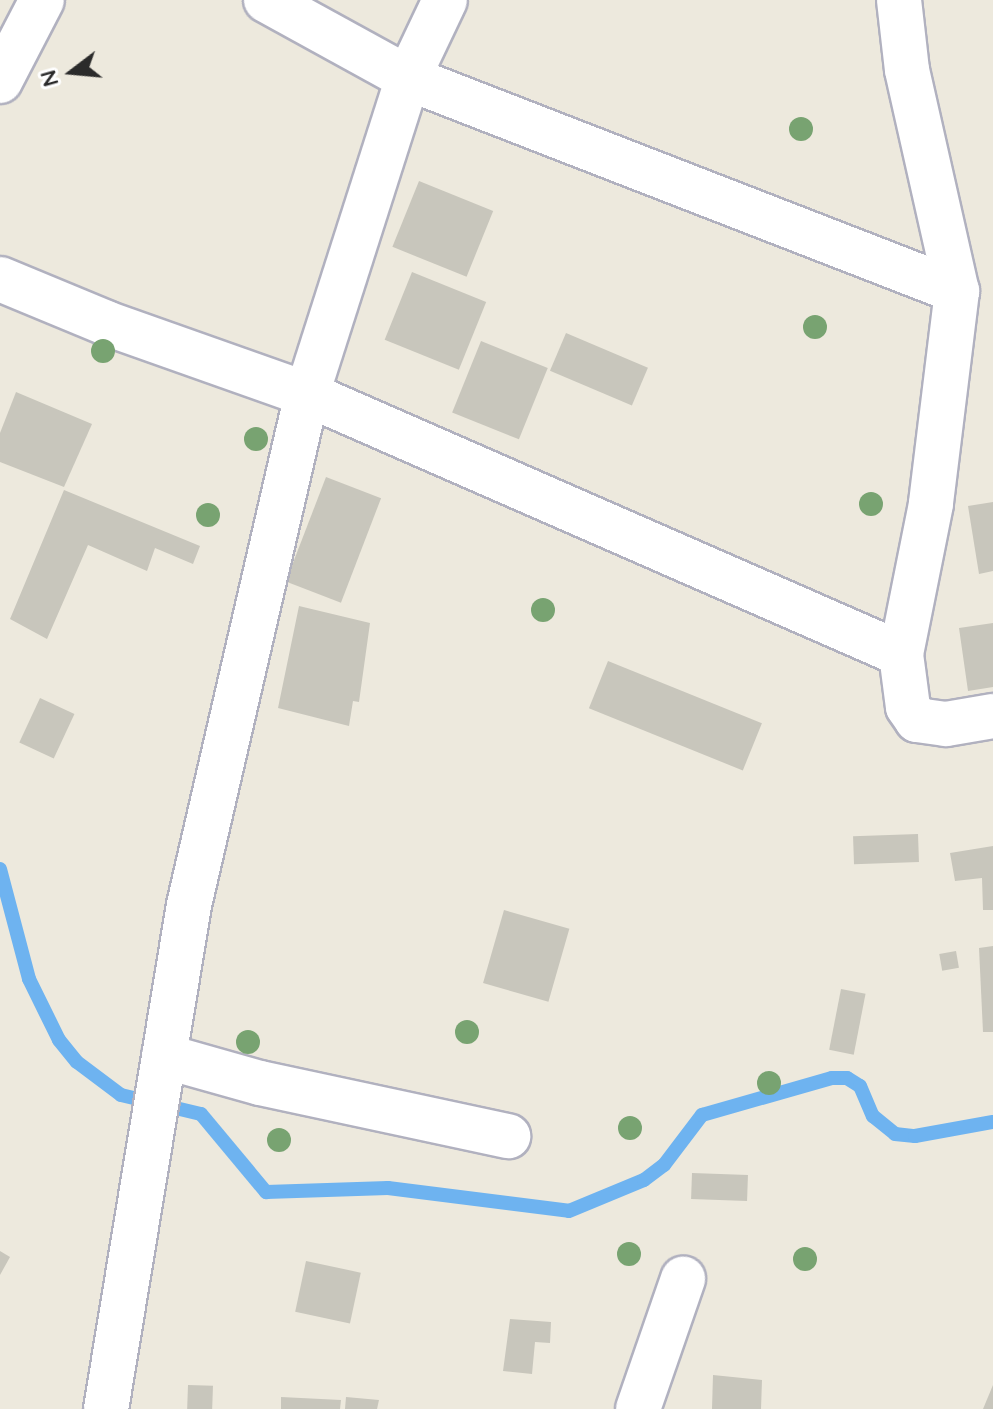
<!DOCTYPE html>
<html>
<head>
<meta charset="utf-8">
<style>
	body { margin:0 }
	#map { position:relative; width:993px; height:1409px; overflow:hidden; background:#ede9dd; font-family:Quicksand,sans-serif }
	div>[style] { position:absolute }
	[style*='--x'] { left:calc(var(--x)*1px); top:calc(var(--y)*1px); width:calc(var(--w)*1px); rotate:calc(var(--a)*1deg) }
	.stream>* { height:14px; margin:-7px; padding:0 7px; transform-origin:7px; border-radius:7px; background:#6eb3f0 }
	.building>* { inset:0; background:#c8c6bc; transform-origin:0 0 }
	.roads { filter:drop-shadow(2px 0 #b1b1bf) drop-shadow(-2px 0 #b1b1bf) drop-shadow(0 2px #b1b1bf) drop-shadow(0 -2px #b1b1bf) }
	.minor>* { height:44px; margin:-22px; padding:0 22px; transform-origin:22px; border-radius:22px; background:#fff }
	.trees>* { width:24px; height:24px; margin:-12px; border-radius:50%; background:#78a371 }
	span { translate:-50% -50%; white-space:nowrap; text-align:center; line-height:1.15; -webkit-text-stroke:8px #fff; paint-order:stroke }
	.north { position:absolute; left:32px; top:32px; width:80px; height:80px; -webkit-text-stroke:6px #fff; paint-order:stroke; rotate:254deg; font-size:22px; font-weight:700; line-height:32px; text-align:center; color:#2b2b2b }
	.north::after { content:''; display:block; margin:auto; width:28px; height:36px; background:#2b2b2b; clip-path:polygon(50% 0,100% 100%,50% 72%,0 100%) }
</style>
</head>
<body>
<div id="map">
	<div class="stream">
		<i style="--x:0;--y:869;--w:114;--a:75.2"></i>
		<i style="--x:29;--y:979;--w:68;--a:63.8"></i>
		<i style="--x:59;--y:1040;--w:28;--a:51"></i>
		<i style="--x:77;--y:1062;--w:55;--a:36.9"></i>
		<i style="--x:121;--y:1095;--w:82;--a:13.4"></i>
		<i style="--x:201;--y:1114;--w:102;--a:50.2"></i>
		<i style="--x:266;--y:1192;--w:122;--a:-1.9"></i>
		<i style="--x:388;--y:1188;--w:182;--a:7.2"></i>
		<i style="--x:569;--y:1211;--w:81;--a:-22.5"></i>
		<i style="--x:644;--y:1180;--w:25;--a:-37"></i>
		<i style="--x:664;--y:1165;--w:63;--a:-52.8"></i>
		<i style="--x:702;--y:1115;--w:135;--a:-15.9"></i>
		<i style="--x:832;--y:1078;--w:15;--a:0"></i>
		<i style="--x:847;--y:1078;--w:15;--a:32"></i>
		<i style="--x:860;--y:1086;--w:33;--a:67"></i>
		<i style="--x:873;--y:1116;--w:28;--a:39"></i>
		<i style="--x:895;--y:1134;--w:20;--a:6"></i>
		<i style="--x:915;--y:1136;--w:79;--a:-10.2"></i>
	</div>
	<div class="building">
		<i style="left:419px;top:181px;width:80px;height:71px;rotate:22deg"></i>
		<i style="left:412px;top:272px;width:80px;height:73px;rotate:22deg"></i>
		<i style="left:566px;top:333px;width:89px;height:41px;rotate:23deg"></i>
		<i style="left:481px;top:341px;width:72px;height:77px;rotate:22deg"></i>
		<i style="clip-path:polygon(16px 392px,92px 424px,64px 487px,0 462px,0 433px)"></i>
		<i style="left:326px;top:477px;width:59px;height:112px;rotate:21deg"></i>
		<i style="clip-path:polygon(64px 490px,200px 546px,193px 564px,155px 548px,147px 571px,88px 545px,47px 639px,10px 619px)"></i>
		<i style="clip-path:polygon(993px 502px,993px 571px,979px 574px,968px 506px)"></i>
		<i style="clip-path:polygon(299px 606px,370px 623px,359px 702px,353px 701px,349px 726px,278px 708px)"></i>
		<i style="clip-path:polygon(993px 623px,993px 687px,968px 691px,959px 628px)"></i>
		<i style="left:608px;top:661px;width:166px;height:51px;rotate:22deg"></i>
		<i style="left:40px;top:698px;width:38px;height:49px;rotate:25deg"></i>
		<i style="left:918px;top:834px;width:28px;height:65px;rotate:88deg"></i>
		<i style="clip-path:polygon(993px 846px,993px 910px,983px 910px,982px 878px,955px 881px,950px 853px)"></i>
		<i style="left:504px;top:910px;width:68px;height:76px;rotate:16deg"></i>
		<i style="clip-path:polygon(993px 946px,993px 1032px,983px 1032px,979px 948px)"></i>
		<i style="left:956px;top:951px;width:17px;height:17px;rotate:80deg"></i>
		<i style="left:841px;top:989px;width:25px;height:62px;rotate:11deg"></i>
		<i style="left:692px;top:1173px;width:56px;height:26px;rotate:2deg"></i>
		<i style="clip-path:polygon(0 1251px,10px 1257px,0 1275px)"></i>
		<i style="left:306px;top:1261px;width:56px;height:52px;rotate:12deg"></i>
		<i style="clip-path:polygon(510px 1319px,551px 1322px,550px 1343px,535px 1342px,532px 1374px,503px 1371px)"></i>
		<i style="clip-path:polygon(713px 1375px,762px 1380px,761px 1409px,712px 1409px)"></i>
		<i style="left:188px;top:1385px;width:25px;height:24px;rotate:2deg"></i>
		<i style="clip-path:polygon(993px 1385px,993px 1409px,983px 1409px)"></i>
		<i style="clip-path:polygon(281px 1397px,341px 1400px,340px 1409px,281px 1409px)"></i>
		<i style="clip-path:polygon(346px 1397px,379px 1400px,377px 1409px,345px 1409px)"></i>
	</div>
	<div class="roads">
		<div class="minor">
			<i style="--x:266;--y:0;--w:162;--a:28.8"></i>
			<i style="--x:408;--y:78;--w:589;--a:21.21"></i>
			<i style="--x:957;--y:291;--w:215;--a:97"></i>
			<i style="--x:931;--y:504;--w:153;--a:101.3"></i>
			<i style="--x:901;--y:654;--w:53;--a:82.5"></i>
			<i style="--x:908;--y:707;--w:16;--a:55"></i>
			<i style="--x:917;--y:720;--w:29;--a:8"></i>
			<i style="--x:946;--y:724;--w:48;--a:-9.7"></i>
			<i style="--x:899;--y:0;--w:70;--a:83.5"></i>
			<i style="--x:907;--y:70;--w:227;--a:77.3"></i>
			<i style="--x:0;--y:81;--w:91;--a:-62.6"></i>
			<i style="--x:0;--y:279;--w:115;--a:22.5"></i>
			<i style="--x:106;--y:323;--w:213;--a:19.5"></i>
			<i style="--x:307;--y:394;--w:648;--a:23.64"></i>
			<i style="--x:164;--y:1056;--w:100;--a:15.7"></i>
			<i style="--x:260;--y:1083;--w:254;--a:12.1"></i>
			<i style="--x:106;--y:1409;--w:511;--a:-80.65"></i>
			<i style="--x:189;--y:905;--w:524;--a:-77"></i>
			<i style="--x:307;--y:394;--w:332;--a:-72.3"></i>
			<i style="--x:408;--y:78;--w:86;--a:-64.6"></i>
			<i style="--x:638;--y:1409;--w:138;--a:-70.9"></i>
		</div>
	</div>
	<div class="trees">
		<i style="left:801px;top:129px"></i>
		<i style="left:815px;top:327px"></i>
		<i style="left:103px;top:351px"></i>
		<i style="left:256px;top:439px"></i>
		<i style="left:871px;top:504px"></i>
		<i style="left:208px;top:515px"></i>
		<i style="left:543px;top:610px"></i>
		<i style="left:467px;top:1032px"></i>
		<i style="left:248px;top:1042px"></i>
		<i style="left:769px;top:1083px"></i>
		<i style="left:630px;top:1128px"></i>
		<i style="left:279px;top:1140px"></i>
		<i style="left:629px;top:1254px"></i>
		<i style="left:805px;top:1259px"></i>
	</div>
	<div class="north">N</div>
</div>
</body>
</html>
